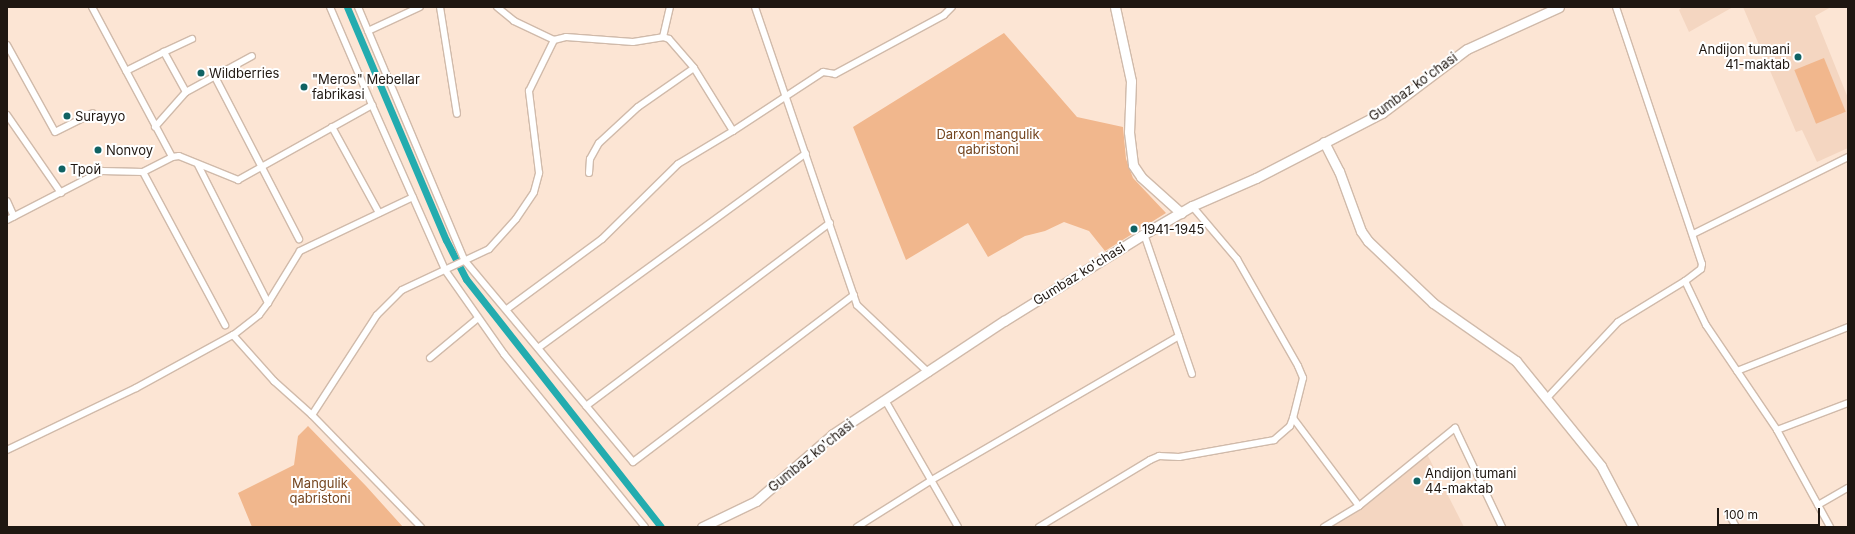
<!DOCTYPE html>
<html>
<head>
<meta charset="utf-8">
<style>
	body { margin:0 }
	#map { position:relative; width:1855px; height:534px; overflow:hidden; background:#fce5d4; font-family:Inter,sans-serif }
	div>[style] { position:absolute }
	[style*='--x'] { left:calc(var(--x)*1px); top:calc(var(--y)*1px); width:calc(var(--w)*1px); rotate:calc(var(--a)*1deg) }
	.built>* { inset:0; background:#f4d6c1 }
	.green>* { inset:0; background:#f1b78d; transform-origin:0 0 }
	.canal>* { height:7px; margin:-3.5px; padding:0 3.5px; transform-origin:3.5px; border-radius:3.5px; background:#23acaf }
	.roads { filter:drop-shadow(1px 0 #d0baaa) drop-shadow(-1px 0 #d0baaa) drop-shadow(0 1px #d0baaa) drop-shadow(0 -1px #d0baaa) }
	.street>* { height:6px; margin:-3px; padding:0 3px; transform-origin:3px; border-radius:3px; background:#fff }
	.secondary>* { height:9px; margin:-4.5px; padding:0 4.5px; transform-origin:4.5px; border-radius:4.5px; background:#fff }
	.dots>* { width:11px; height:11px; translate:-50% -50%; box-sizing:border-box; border:2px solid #fff; border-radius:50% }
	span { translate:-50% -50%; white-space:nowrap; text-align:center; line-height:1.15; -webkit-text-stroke:4px #fff; paint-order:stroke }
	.poi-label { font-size:13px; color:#1f1711 }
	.right { translate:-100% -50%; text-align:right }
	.left { translate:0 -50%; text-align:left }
	.street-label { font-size:13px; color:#1f1711 }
	.park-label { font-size:13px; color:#74451f }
	.frame { position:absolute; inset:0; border:8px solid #1f1711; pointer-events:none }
	.scale { position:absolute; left:1717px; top:508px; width:103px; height:18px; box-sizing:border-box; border:2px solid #1f1711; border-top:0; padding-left:5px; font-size:12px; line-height:14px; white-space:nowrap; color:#1f1711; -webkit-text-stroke:3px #fff; paint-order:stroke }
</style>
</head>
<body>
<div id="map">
	<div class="built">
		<i style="clip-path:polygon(1682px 7px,1733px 7px,1689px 32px,1679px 10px)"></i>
		<i style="clip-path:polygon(1743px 7px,1831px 7px,1815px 16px,1848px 98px,1848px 148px,1817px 162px,1802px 130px,1796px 132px)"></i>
		<i style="clip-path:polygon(1427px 454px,1464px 527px,1327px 527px)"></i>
	</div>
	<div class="green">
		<i style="clip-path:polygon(1004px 33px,1077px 117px,1123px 127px,1126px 159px,1133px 178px,1166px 213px,1105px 251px,1089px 231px,1064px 222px,1045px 231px,1025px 236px,988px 257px,968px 223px,906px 260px,853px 127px)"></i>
		<i style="left:1824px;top:58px;width:58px;height:32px;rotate:68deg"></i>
		<i style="clip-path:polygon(308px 426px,366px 486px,403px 527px,252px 527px,238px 493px,294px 465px,298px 436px)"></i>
	</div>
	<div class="canal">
		<i style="--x:347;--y:7;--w:253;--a:67"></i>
		<i style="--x:446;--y:240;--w:44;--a:62.9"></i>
		<i style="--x:466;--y:279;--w:315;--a:51.8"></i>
	</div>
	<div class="roads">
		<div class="street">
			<i style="--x:92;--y:7;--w:170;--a:61.9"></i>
			<i style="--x:330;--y:7;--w:107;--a:66.8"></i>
			<i style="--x:358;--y:7;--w:276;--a:67.2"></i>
			<i style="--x:465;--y:261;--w:262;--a:50.1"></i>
			<i style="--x:633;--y:462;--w:277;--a:-37.1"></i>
			<i style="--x:440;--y:7;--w:108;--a:81"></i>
			<i style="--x:497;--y:7;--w:22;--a:39"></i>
			<i style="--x:514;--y:21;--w:44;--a:25.4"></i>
			<i style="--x:755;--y:7;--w:315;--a:71.1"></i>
			<i style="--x:857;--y:305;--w:99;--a:43.4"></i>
			<i style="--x:1616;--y:7;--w:271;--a:71.5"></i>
			<i style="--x:1702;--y:264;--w:5;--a:101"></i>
			<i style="--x:1701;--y:269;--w:20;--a:143"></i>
			<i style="--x:1685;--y:281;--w:49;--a:64.5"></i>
			<i style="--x:1706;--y:325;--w:127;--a:55.9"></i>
			<i style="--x:1777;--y:430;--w:111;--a:61.3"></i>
			<i style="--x:368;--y:31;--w:57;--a:-24.8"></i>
			<i style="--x:663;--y:37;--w:31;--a:-77"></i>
			<i style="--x:7;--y:45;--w:99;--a:61.1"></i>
			<i style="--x:55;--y:132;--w:42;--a:-26.6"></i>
			<i style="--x:126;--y:71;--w:42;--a:-26.6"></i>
			<i style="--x:214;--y:75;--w:185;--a:62.6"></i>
			<i style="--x:186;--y:92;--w:46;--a:-118.8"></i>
			<i style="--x:164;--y:52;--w:31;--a:-25"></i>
			<i style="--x:7;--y:115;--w:95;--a:55.3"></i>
			<i style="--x:155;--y:127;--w:47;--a:-48.5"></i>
			<i style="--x:186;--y:92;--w:75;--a:-28.6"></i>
			<i style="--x:332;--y:127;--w:98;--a:61.3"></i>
			<i style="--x:198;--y:165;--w:155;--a:63.1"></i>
			<i style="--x:268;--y:303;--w:15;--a:127"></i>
			<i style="--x:259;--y:315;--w:33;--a:142"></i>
			<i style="--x:143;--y:172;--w:33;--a:-27"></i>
			<i style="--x:172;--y:157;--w:7;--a:-8"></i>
			<i style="--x:179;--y:156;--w:64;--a:22.1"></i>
			<i style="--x:238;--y:180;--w:154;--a:-29.2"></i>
			<i style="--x:372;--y:105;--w:180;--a:66.1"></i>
			<i style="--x:445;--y:270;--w:103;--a:54.9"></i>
			<i style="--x:504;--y:354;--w:223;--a:50.8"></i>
			<i style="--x:589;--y:173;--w:14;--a:-86"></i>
			<i style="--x:590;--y:159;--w:18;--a:-61"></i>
			<i style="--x:599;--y:143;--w:53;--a:-42.7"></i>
			<i style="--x:638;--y:107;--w:68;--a:-34.9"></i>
			<i style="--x:7;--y:201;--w:17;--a:66"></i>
			<i style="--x:1192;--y:206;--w:70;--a:49.7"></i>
			<i style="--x:1237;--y:259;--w:123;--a:60.3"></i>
			<i style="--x:1298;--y:366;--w:13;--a:67"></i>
			<i style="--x:1303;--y:378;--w:41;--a:104"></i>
			<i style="--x:7;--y:220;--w:107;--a:-27.3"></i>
			<i style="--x:102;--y:171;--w:41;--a:1.4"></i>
			<i style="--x:143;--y:172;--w:174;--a:61.8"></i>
			<i style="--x:1144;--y:234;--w:148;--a:71.1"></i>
			<i style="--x:1693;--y:234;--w:173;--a:-26.4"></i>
			<i style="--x:268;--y:303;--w:61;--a:-58.4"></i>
			<i style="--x:300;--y:251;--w:125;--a:-25.5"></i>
			<i style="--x:507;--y:309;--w:118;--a:-36.4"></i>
			<i style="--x:602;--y:239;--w:107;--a:-44.6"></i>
			<i style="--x:678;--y:164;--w:64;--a:-31"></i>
			<i style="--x:538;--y:348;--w:331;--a:-36"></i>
			<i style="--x:430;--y:358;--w:61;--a:-39.7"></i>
			<i style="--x:1737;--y:371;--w:119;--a:-21.6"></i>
			<i style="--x:1547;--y:398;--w:104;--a:-46.9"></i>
			<i style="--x:1618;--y:322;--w:79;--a:-31.5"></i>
			<i style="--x:885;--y:400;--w:146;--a:60.1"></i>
			<i style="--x:586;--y:406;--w:305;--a:-36.9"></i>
			<i style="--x:312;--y:415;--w:119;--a:-57"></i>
			<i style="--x:377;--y:315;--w:35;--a:-45"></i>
			<i style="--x:402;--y:290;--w:96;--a:-25.2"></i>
			<i style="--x:489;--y:249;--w:40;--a:-48"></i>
			<i style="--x:516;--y:219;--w:32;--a:-56"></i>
			<i style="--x:534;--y:192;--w:20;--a:-75"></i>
			<i style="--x:539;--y:173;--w:83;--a:-97"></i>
			<i style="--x:529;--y:91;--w:57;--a:-63.9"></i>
			<i style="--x:554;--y:40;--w:12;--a:-14"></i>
			<i style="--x:566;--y:37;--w:67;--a:4.3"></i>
			<i style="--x:633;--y:42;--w:30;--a:-9"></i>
			<i style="--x:663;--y:37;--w:6;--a:18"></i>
			<i style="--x:669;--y:39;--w:38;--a:49"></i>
			<i style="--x:694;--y:68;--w:74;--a:58.2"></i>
			<i style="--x:733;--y:131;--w:108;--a:-33.2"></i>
			<i style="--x:823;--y:72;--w:12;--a:9"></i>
			<i style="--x:835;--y:74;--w:124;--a:-28.4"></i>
			<i style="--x:944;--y:15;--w:11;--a:-45"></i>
			<i style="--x:1777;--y:430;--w:76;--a:-20.8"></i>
			<i style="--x:7;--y:450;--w:143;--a:-25.7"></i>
			<i style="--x:136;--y:388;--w:111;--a:-28.7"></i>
			<i style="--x:233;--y:335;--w:62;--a:48.3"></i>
			<i style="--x:274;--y:381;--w:51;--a:41.8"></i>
			<i style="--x:312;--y:415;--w:156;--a:45.8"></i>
			<i style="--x:1818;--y:505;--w:34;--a:-30"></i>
			<i style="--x:1730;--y:516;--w:13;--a:61"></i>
			<i style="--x:857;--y:527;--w:86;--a:-32.2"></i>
			<i style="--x:930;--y:481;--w:288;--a:-30.2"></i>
			<i style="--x:1039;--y:527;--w:130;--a:-31.1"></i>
			<i style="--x:1150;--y:460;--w:10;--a:-24"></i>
			<i style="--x:1159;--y:456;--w:20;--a:3"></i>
			<i style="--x:1179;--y:457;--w:97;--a:-10.1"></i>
			<i style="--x:1274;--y:440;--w:21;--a:-41"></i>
			<i style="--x:1290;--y:426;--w:9;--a:-69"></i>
			<i style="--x:1293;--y:418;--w:110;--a:53.1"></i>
			<i style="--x:1324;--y:527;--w:41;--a:-31"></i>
			<i style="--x:1359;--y:506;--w:124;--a:-39.1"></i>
			<i style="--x:1455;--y:428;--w:110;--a:64.6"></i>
		</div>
		<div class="secondary">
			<i style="--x:1115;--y:7;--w:76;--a:77.8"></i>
			<i style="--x:1131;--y:81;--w:51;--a:92.2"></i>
			<i style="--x:1129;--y:132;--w:33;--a:83"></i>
			<i style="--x:1133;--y:165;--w:14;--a:56"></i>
			<i style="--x:1141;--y:177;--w:54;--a:42"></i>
			<i style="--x:1324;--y:142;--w:33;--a:63"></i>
			<i style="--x:1339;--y:171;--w:64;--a:69.9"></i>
			<i style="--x:1361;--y:231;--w:12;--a:55"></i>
			<i style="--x:1368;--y:241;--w:90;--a:43.6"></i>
			<i style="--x:1433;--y:303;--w:101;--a:34.9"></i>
			<i style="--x:1516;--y:361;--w:135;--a:51"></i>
			<i style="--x:1601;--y:466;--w:69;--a:62.3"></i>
			<i style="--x:702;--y:527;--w:60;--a:-25.7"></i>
			<i style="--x:756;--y:501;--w:102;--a:-41"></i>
			<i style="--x:833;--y:434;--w:205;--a:-33.5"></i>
			<i style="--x:1004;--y:321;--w:165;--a:-31.9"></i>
			<i style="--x:1144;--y:234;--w:56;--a:-30.3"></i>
			<i style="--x:1192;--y:206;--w:70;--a:-23.6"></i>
			<i style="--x:1256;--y:178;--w:142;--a:-27.3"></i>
			<i style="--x:1382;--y:113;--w:106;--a:-37"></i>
			<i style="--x:1467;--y:49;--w:101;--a:-24.5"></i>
		</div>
	</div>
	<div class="dots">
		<i style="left:1798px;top:57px;background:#106263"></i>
		<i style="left:201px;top:73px;background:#106263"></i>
		<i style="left:304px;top:87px;background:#106263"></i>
		<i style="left:67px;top:116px;background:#106263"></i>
		<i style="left:98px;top:150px;background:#106263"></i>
		<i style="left:62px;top:169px;background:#106263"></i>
		<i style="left:1134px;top:229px;background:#106263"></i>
		<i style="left:1417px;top:481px;background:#106263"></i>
	</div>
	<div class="poi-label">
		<span class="right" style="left:1790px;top:57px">Andijon tumani<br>41-maktab</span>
		<span class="left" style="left:209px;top:73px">Wildberries</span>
		<span class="left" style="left:312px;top:87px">"Meros" Mebellar<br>fabrikasi</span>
		<span class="left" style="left:75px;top:116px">Surayyo</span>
		<span class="left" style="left:106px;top:150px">Nonvoy</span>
		<span class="left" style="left:70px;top:169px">Трой</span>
		<span class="left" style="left:1142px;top:229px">1941-1945</span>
		<span class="left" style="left:1425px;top:481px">Andijon tumani<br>44-maktab</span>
	</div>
	<div class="street-label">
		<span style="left:1413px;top:87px;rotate:-36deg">Gumbaz ko'chasi</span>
		<span style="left:1079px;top:274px;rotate:-32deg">Gumbaz ko'chasi</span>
		<span style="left:811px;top:456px;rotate:-39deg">Gumbaz ko'chasi</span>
	</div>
	<div class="park-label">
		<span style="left:988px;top:142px">Darxon mangulik<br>qabristoni</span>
		<span style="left:320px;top:491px">Mangulik<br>qabristoni</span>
	</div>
	<div class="frame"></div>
	<div class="scale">100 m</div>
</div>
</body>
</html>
